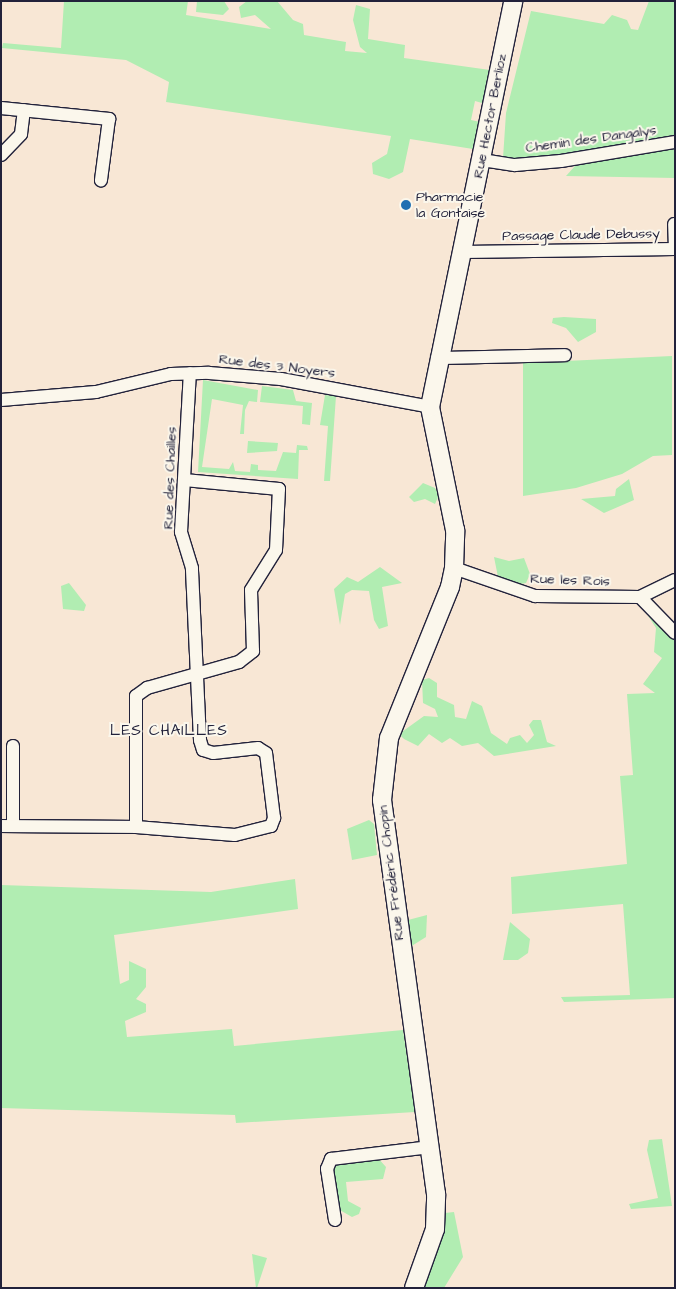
<!DOCTYPE html>
<html>
<head>
<meta charset="utf-8">
<style>
	body { margin:0 }
	#map { position:relative; width:676px; height:1289px; overflow:hidden; background:#f8e7d5; font-family:"Architects Daughter",sans-serif }
	div>[style] { position:absolute }
	[style*='--x'] { left:calc(var(--x)*1px); top:calc(var(--y)*1px); width:calc(var(--w)*1px); rotate:calc(var(--a)*1deg) }
	.green>* { inset:0; background:#b1edb2 }
	.roads { filter:drop-shadow(1px 0 #22223b) drop-shadow(-1px 0 #22223b) drop-shadow(0 1px #22223b) drop-shadow(0 -1px #22223b) }
	.street>* { height:12px; margin:-6px; padding:0 6px; transform-origin:6px; border-radius:6px; background:#fbf7ec }
	.secondary>* { height:18px; margin:-9px; padding:0 9px; transform-origin:9px; border-radius:9px; background:#fbf7ec }
	.dots>* { width:14px; height:14px; translate:-50% -50%; box-sizing:border-box; border:2px solid #fbf7ec; border-radius:50% }
	span { translate:-50% -50%; white-space:nowrap; text-align:center; line-height:1.15; -webkit-text-stroke:4px #fbf7ec; paint-order:stroke }
	.street-label { font-size:14px; color:#22223b }
	.poi-label { font-size:14px; color:#22223b }
	.left { translate:0 -50%; text-align:left }
	.neighbourhood-label { font-size:15px; color:#22223b; letter-spacing:1px }
	.frame { position:absolute; inset:0; border:2px solid #22223b; pointer-events:none }
</style>
</head>
<body>
<div id="map">
	<div class="green">
		<i style="clip-path:polygon(64px 1px,188px 1px,186px 15px,271px 29px,255px 15px,241px 18px,239px 7px,247px 1px,277px 1px,293px 20px,303px 24px,304px 35px,346px 42px,345px 51px,367px 53px,360px 47px,353px 20px,356px 5px,370px 9px,368px 39px,405px 45px,404px 58px,490px 70px,482px 103px,475px 101px,471px 120px,480px 122px,473px 149px,410px 139px,403px 172px,389px 179px,373px 174px,372px 163px,387px 154px,391px 136px,166px 102px,169px 82px,126px 60px,2px 48px,3px 43px,61px 48px)"></i>
		<i style="clip-path:polygon(224px 1px,229px 9px,223px 15px,196px 12px,197px 1px)"></i>
		<i style="clip-path:polygon(649px 1px,675px 1px,675px 136px,531px 160px,503px 158px,506px 113px,531px 11px,604px 24px,612px 15px,627px 20px,631px 29px,638px 30px)"></i>
		<i style="clip-path:polygon(675px 145px,675px 178px,566px 176px,575px 166px)"></i>
		<i style="clip-path:polygon(564px 317px,596px 319px,596px 332px,578px 342px,566px 328px,552px 323px,553px 318px)"></i>
		<i style="clip-path:polygon(672px 356px,672px 455px,653px 456px,622px 474px,576px 488px,523px 496px,523px 363px)"></i>
		<i style="clip-path:polygon(203px 380px,258px 390px,257px 402px,249px 401px,245px 410px,244px 434px,240px 434px,243px 405px,212px 399px,202px 467px,229px 469px,233px 462px,235px 471px,250px 472px,251px 464px,258px 465px,258px 470px,276px 471px,283px 452px,296px 453px,297px 445px,307px 446px,308px 450px,299px 450px,298px 479px,198px 472px)"></i>
		<i style="clip-path:polygon(262px 386px,293px 390px,296px 401px,312px 403px,310px 425px,302px 424px,303px 406px,260px 402px)"></i>
		<i style="clip-path:polygon(325px 395px,336px 396px,330px 481px,324px 481px,328px 426px,320px 425px)"></i>
		<i style="clip-path:polygon(248px 441px,278px 443px,277px 451px,247px 453px)"></i>
		<i style="clip-path:polygon(629px 479px,634px 500px,604px 513px,581px 499px,615px 496px,616px 489px)"></i>
		<i style="clip-path:polygon(423px 483px,435px 488px,439px 495px,435px 504px,425px 499px,414px 502px,409px 497px)"></i>
		<i style="clip-path:polygon(494px 557px,509px 561px,524px 558px,530px 574px,526px 583px,515px 585px,498px 577px)"></i>
		<i style="clip-path:polygon(380px 567px,402px 583px,382px 587px,388px 626px,379px 629px,374px 620px,369px 591px,352px 590px,345px 594px,340px 625px,334px 589px,347px 577px,358px 582px)"></i>
		<i style="clip-path:polygon(69px 583px,86px 605px,84px 611px,63px 609px,61px 586px)"></i>
		<i style="clip-path:polygon(651px 613px,675px 640px,675px 998px,564px 1002px,561px 997px,630px 995px,623px 904px,512px 914px,511px 877px,627px 864px,620px 776px,633px 775px,627px 694px,655px 693px,643px 684px,662px 658px,654px 652px,656px 628px,647px 614px)"></i>
		<i style="clip-path:polygon(429px 678px,437px 683px,437px 697px,454px 705px,455px 717px,466px 719px,472px 701px,482px 706px,491px 733px,507px 744px,510px 738px,520px 735px,527px 743px,534px 735px,529px 725px,533px 720px,541px 720px,547px 742px,556px 746px,494px 756px,478px 743px,462px 746px,450px 738px,442px 743px,429px 734px,418px 746px,404px 739px,399px 734px,424px 716px,438px 717px,435px 709px,423px 703px,422px 680px)"></i>
		<i style="clip-path:polygon(369px 820px,374px 824px,377px 855px,352px 860px,347px 829px)"></i>
		<i style="clip-path:polygon(295px 879px,298px 909px,114px 935px,120px 984px,129px 980px,129px 961px,146px 969px,146px 987px,136px 999px,146px 1004px,146px 1012px,125px 1021px,127px 1037px,232px 1029px,234px 1046px,403px 1030px,415px 1112px,236px 1123px,235px 1115px,1px 1108px,1px 885px,211px 892px)"></i>
		<i style="clip-path:polygon(427px 915px,426px 937px,410px 947px,408px 920px)"></i>
		<i style="clip-path:polygon(510px 922px,530px 939px,528px 953px,518px 960px,503px 960px)"></i>
		<i style="clip-path:polygon(662px 1139px,672px 1206px,631px 1209px,629px 1204px,658px 1198px,647px 1150px,649px 1140px)"></i>
		<i style="clip-path:polygon(377px 1157px,386px 1167px,383px 1179px,346px 1182px,348px 1201px,361px 1208px,359px 1214px,352px 1217px,338px 1209px,333px 1169px,340px 1162px)"></i>
		<i style="clip-path:polygon(454px 1212px,463px 1257px,444px 1288px,421px 1288px,438px 1250px,445px 1213px)"></i>
		<i style="clip-path:polygon(252px 1254px,267px 1258px,257px 1288px,256px 1288px)"></i>
	</div>
	<div class="roads">
		<div class="street">
			<i style="--x:1;--y:108;--w:109;--a:5.8"></i>
			<i style="--x:109;--y:119;--w:62;--a:97.5"></i>
			<i style="--x:1;--y:155;--w:29;--a:-46"></i>
			<i style="--x:21;--y:134;--w:24;--a:-83"></i>
			<i style="--x:482;--y:160;--w:33;--a:9"></i>
			<i style="--x:515;--y:165;--w:46;--a:-5"></i>
			<i style="--x:561;--y:161;--w:116;--a:-9.5"></i>
			<i style="--x:463;--y:252;--w:212;--a:-0.8"></i>
			<i style="--x:675;--y:249;--w:25;--a:-92"></i>
			<i style="--x:437;--y:358;--w:128;--a:-1.3"></i>
			<i style="--x:1;--y:400;--w:95;--a:-4.8"></i>
			<i style="--x:96;--y:392;--w:77;--a:-13.5"></i>
			<i style="--x:171;--y:374;--w:38;--a:-2"></i>
			<i style="--x:209;--y:373;--w:72;--a:4.8"></i>
			<i style="--x:281;--y:379;--w:152;--a:10.6"></i>
			<i style="--x:454;--y:568;--w:86;--a:19.1"></i>
			<i style="--x:535;--y:596;--w:105;--a:0.5"></i>
			<i style="--x:640;--y:597;--w:50;--a:45.8"></i>
			<i style="--x:640;--y:597;--w:39;--a:-26"></i>
			<i style="--x:13;--y:746;--w:80;--a:90"></i>
			<i style="--x:1;--y:826;--w:135;--a:0.4"></i>
			<i style="--x:136;--y:827;--w:131;--a:-90"></i>
			<i style="--x:136;--y:696;--w:14;--a:-36"></i>
			<i style="--x:147;--y:688;--w:96;--a:-15.8"></i>
			<i style="--x:239;--y:662;--w:18;--a:-38"></i>
			<i style="--x:253;--y:651;--w:61;--a:-91.9"></i>
			<i style="--x:251;--y:590;--w:47;--a:-58"></i>
			<i style="--x:276;--y:550;--w:61;--a:-87.2"></i>
			<i style="--x:279;--y:489;--w:95;--a:-174.6"></i>
			<i style="--x:136;--y:827;--w:99;--a:4.6"></i>
			<i style="--x:235;--y:835;--w:37;--a:-14"></i>
			<i style="--x:271;--y:826;--w:9;--a:-69"></i>
			<i style="--x:274;--y:818;--w:65;--a:-97"></i>
			<i style="--x:266;--y:753;--w:9;--a:-148"></i>
			<i style="--x:258;--y:748;--w:45;--a:173.7"></i>
			<i style="--x:213;--y:753;--w:10;--a:-163"></i>
			<i style="--x:203;--y:750;--w:10;--a:-107"></i>
			<i style="--x:200;--y:740;--w:172;--a:-92.7"></i>
			<i style="--x:192;--y:568;--w:38;--a:-107"></i>
			<i style="--x:181;--y:532;--w:159;--a:-86.8"></i>
			<i style="--x:335;--y:1220;--w:52;--a:-98.9"></i>
			<i style="--x:327;--y:1169;--w:11;--a:-68"></i>
			<i style="--x:331;--y:1159;--w:100;--a:-6.9"></i>
		</div>
		<div class="secondary">
			<i style="--x:414;--y:1288;--w:63;--a:-70.4"></i>
			<i style="--x:435;--y:1229;--w:35;--a:-88"></i>
			<i style="--x:436;--y:1194;--w:398;--a:-97.8"></i>
			<i style="--x:382;--y:800;--w:62;--a:-83.6"></i>
			<i style="--x:389;--y:738;--w:163;--a:-68"></i>
			<i style="--x:450;--y:587;--w:19;--a:-78"></i>
			<i style="--x:454;--y:568;--w:38;--a:-88"></i>
			<i style="--x:455;--y:530;--w:126;--a:-101.5"></i>
			<i style="--x:430;--y:407;--w:414;--a:-78.4"></i>
		</div>
	</div>
	<div class="dots">
		<i style="left:406px;top:205px;background:#1f6fb2"></i>
	</div>
	<div class="street-label">
		<span style="left:490px;top:116px;rotate:-79deg">Rue Hector Berlioz</span>
		<span style="left:591px;top:139px;rotate:-8deg">Chemin des Dangalys</span>
		<span style="left:581px;top:235px;rotate:-1deg">Passage Claude Debussy</span>
		<span style="left:277px;top:366px;rotate:7deg">Rue des 3 Noyers</span>
		<span style="left:170px;top:478px;rotate:-88deg">Rue des Chailles</span>
		<span style="left:570px;top:580px;rotate:2deg">Rue les Rois</span>
		<span style="left:391px;top:873px;rotate:-97deg">Rue Frédéric Chopin</span>
	</div>
	<div class="poi-label">
		<span class="left" style="left:416px;top:205px">Pharmacie<br>la Gontaise</span>
	</div>
	<div class="neighbourhood-label">
		<span style="left:169px;top:731px">LES CHAILLES</span>
	</div>
	<div class="frame"></div>
</div>
</body>
</html>
